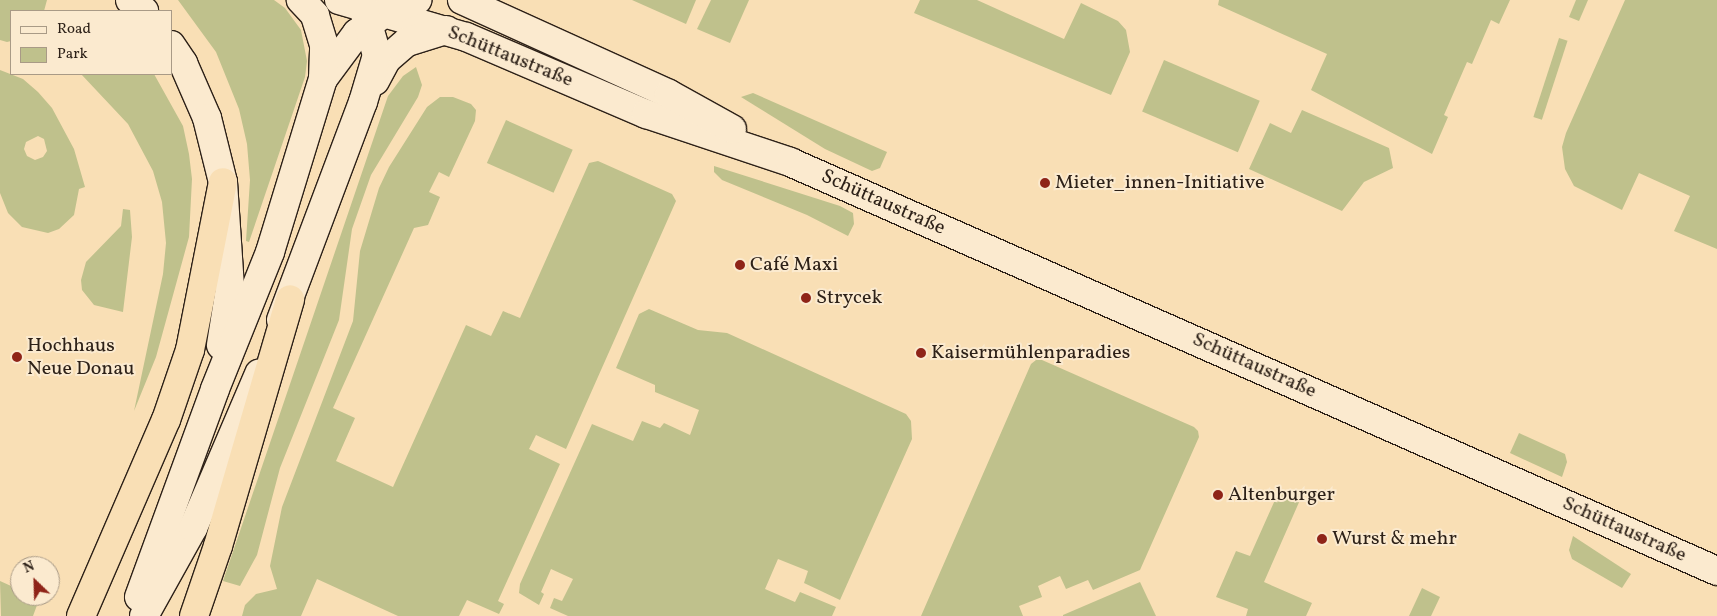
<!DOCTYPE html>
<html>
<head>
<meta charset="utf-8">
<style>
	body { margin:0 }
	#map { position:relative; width:1717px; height:616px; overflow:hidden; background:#f9dfb5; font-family:Vollkorn,serif }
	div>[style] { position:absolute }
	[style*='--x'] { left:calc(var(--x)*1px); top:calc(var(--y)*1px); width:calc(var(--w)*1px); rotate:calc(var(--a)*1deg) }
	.green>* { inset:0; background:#bfc18c; transform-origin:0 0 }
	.roads { filter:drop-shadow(1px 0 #2d2118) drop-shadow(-1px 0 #2d2118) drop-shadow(0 1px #2d2118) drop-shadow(0 -1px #2d2118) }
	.secondary>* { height:28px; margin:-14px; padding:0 14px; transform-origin:14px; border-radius:14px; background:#fbeacf }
	.highway>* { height:28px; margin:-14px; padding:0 14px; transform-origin:14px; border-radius:14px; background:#f9dfb5 }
	.dots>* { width:14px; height:14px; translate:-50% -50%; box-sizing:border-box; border:2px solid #fbeacf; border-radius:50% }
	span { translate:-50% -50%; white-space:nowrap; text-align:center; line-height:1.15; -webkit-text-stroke:4px #fbeacf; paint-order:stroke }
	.street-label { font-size:20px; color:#2d2118 }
	.poi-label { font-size:20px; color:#2d2118 }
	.left { translate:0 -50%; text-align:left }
	.legend { position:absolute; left:10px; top:10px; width:162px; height:65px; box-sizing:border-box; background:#fbeacf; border:1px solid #a99a86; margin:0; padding:6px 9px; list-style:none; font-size:15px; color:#2d2118 }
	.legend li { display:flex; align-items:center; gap:10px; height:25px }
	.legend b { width:25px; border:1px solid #a99a86 }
	.north { position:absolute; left:10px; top:556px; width:50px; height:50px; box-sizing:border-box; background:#fbeacf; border:1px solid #a99a86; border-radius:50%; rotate:336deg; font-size:14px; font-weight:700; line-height:20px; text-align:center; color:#2d2118 }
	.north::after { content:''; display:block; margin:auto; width:18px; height:22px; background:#8f2418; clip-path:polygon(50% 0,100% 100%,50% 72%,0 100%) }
</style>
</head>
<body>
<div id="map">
	<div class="green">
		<i style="clip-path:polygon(0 0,47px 0,44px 11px,11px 11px,11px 41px,7px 42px,0 40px)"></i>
		<i style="clip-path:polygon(178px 0,274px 0,285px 8px,301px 30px,307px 61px,305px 77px,249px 242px,246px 241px,250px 180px,247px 144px,239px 109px,216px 52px)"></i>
		<i style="clip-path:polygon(632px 0,696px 0,686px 24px)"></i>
		<i style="clip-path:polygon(711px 0,749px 0,730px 43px,697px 29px)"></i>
		<i style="clip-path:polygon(920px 0,977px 0,1064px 39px,1081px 3px,1118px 21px,1126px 30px,1130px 52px,1111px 95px,914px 13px)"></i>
		<i style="clip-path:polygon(1219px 0,1510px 0,1499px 24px,1491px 20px,1472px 64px,1467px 62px,1444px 115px,1448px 117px,1432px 154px,1311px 90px,1327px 54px,1218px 5px)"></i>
		<i style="clip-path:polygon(1576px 0,1588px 0,1579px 21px,1569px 17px)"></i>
		<i style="clip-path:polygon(1625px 0,1717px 0,1717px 249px,1674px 231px,1690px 196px,1639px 173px,1622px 210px,1574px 186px,1565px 169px,1562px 147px,1566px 133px)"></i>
		<i style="left:1559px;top:38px;width:9px;height:83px;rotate:18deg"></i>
		<i style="left:1164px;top:60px;width:104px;height:56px;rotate:23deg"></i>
		<i style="clip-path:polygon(416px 67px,422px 85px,418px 97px,371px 175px,352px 229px,339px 320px,280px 468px,257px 555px,240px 586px,223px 581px,388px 96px,403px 76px)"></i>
		<i style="clip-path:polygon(evenodd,0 70px,23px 79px,38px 92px,52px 108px,74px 149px,85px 187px,79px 189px,74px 215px,59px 229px,48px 233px,22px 227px,8px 213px,0 193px,0 70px,38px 136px,44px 139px,47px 151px,43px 157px,35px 160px,27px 156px,24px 149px,26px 142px,38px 136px)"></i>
		<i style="clip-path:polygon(81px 74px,154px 74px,183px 126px,189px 154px,192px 179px,189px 237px,156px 357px,134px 411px,163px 274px,166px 243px,162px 202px,153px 171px,128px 124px)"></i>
		<i style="clip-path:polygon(753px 93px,887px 152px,880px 168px,872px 171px,825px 149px,741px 97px)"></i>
		<i style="clip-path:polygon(440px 97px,453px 97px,471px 104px,476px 110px,475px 121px,449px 177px,439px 172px,429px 192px,440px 197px,428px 225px,414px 228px,333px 408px,355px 418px,336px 461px,393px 487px,466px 325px,491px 336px,503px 311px,520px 318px,589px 163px,598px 161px,672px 194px,676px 201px,566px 449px,536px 435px,529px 449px,560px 464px,498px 601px,504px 604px,499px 614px,467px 600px,459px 616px,398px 616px,317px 579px,301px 616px,242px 616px,245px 605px,256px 594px,277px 589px,270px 566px,282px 507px,353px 321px,360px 251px,379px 188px,389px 167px,427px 107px)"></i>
		<i style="clip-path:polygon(1302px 110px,1389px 148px,1393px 168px,1364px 182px,1342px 211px,1249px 169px,1270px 123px,1291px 133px)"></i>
		<i style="left:506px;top:120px;width:73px;height:47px;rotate:24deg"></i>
		<i style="clip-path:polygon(714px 166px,840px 206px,853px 213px,854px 224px,848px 236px,807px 215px,722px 180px,714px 172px)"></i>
		<i style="clip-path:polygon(123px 209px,130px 210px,132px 237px,123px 312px,94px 305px,82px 290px,81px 280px,86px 262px,121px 226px)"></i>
		<i style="clip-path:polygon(649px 309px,698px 330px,727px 333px,906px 414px,911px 421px,912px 439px,840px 600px,804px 583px,808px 571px,778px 559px,765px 589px,795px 602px,800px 592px,836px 607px,832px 616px,568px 616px,550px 608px,554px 598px,562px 601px,573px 579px,551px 569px,541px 592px,544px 594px,539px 605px,519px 593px,520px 584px,592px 424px,633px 441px,642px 421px,660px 428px,664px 423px,690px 435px,699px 410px,655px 392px,655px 385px,616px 368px,639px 314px)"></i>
		<i style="clip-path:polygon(1036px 360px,1042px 360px,1194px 427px,1198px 431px,1199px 437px,1140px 570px,1093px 590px,1088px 580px,1066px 589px,1060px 576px,1038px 586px,1042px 597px,1019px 606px,1023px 616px,921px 616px,1031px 364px)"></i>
		<i style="clip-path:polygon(1519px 433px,1565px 454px,1567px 462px,1562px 477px,1510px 453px)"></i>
		<i style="clip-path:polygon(1279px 491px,1300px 500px,1264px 582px,1312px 603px,1306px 616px,1246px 616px,1248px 609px,1216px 597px,1236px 551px,1250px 556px)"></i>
		<i style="clip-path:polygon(1573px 536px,1631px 574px,1622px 588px,1572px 559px,1569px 550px)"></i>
		<i style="clip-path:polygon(0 581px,20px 590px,20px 596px,40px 597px,33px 616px,1px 616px)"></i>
		<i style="clip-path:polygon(1140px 582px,1156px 616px,1063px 616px,1063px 615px)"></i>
		<i style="clip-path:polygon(1422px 588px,1440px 597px,1431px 616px,1409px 616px)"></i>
	</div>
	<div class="roads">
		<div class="secondary">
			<i style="--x:130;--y:0;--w:18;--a:38"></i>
			<i style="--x:339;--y:0;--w:132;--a:16.2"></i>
			<i style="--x:466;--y:37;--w:196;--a:23.2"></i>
			<i style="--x:646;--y:114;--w:152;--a:18.4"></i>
			<i style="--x:790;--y:162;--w:1013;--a:23.81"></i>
			<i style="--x:462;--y:0;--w:227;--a:24.4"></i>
			<i style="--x:669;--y:94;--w:72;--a:29.1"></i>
			<i style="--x:171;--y:45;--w:22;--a:56"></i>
			<i style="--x:183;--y:63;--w:60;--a:66.4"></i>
			<i style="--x:207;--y:118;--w:66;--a:76"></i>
			<i style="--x:223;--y:182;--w:106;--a:86.2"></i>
			<i style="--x:230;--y:288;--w:58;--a:99"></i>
			<i style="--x:323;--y:79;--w:57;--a:-53.5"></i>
			<i style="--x:357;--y:33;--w:34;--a:-36"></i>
			<i style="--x:385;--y:13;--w:35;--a:-22"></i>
			<i style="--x:375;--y:81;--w:24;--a:-62"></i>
			<i style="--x:386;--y:60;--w:28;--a:-41"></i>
			<i style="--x:407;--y:42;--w:41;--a:-17.1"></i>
			<i style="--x:281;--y:320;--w:233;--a:-69.4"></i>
			<i style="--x:363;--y:102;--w:49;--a:-73.4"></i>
			<i style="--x:377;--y:55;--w:57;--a:-106.2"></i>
			<i style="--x:139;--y:597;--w:221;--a:-69.9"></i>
			<i style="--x:215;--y:389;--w:148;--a:-68.1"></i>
			<i style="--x:270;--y:252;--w:181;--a:-73"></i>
			<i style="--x:323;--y:79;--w:34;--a:-88"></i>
			<i style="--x:324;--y:45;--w:31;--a:-107"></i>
			<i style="--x:315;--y:15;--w:21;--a:-133"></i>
			<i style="--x:144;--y:616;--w:101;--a:-60.9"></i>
			<i style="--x:193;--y:528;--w:168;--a:-66.8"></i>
		</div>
		<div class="highway">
			<i style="--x:81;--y:616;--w:214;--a:-66.6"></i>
			<i style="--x:166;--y:420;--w:74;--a:-71.1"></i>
			<i style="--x:190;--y:350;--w:171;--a:-78.9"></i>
			<i style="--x:194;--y:616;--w:74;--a:-71.1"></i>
			<i style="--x:218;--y:546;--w:257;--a:-73.7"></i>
		</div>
	</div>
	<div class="dots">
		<i style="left:1045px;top:183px;background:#8f2418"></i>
		<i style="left:740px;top:265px;background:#8f2418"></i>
		<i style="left:806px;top:298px;background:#8f2418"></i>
		<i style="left:921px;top:353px;background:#8f2418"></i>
		<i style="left:17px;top:357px;background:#8f2418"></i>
		<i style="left:1218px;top:495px;background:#8f2418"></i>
		<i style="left:1322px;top:539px;background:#8f2418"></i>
	</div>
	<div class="street-label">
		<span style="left:510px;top:57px;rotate:22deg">Schüttaustraße</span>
		<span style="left:883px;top:203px;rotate:24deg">Schüttaustraße</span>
		<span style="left:1254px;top:366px;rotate:24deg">Schüttaustraße</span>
		<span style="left:1624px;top:530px;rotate:24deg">Schüttaustraße</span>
	</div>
	<div class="poi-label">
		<span class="left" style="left:1055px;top:183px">Mieter_innen-Initiative</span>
		<span class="left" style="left:750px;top:265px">Café Maxi</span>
		<span class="left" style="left:816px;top:298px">Strycek</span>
		<span class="left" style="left:27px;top:358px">Hochhaus<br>Neue Donau</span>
		<span class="left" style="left:931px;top:353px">Kaisermühlenparadies</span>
		<span class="left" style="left:1228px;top:495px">Altenburger</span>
		<span class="left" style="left:1332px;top:539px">Wurst &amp; mehr</span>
	</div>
	<ul class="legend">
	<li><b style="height:6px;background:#fbeacf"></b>Road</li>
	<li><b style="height:14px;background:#bfc18c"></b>Park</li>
	</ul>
	<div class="north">N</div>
</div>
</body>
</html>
